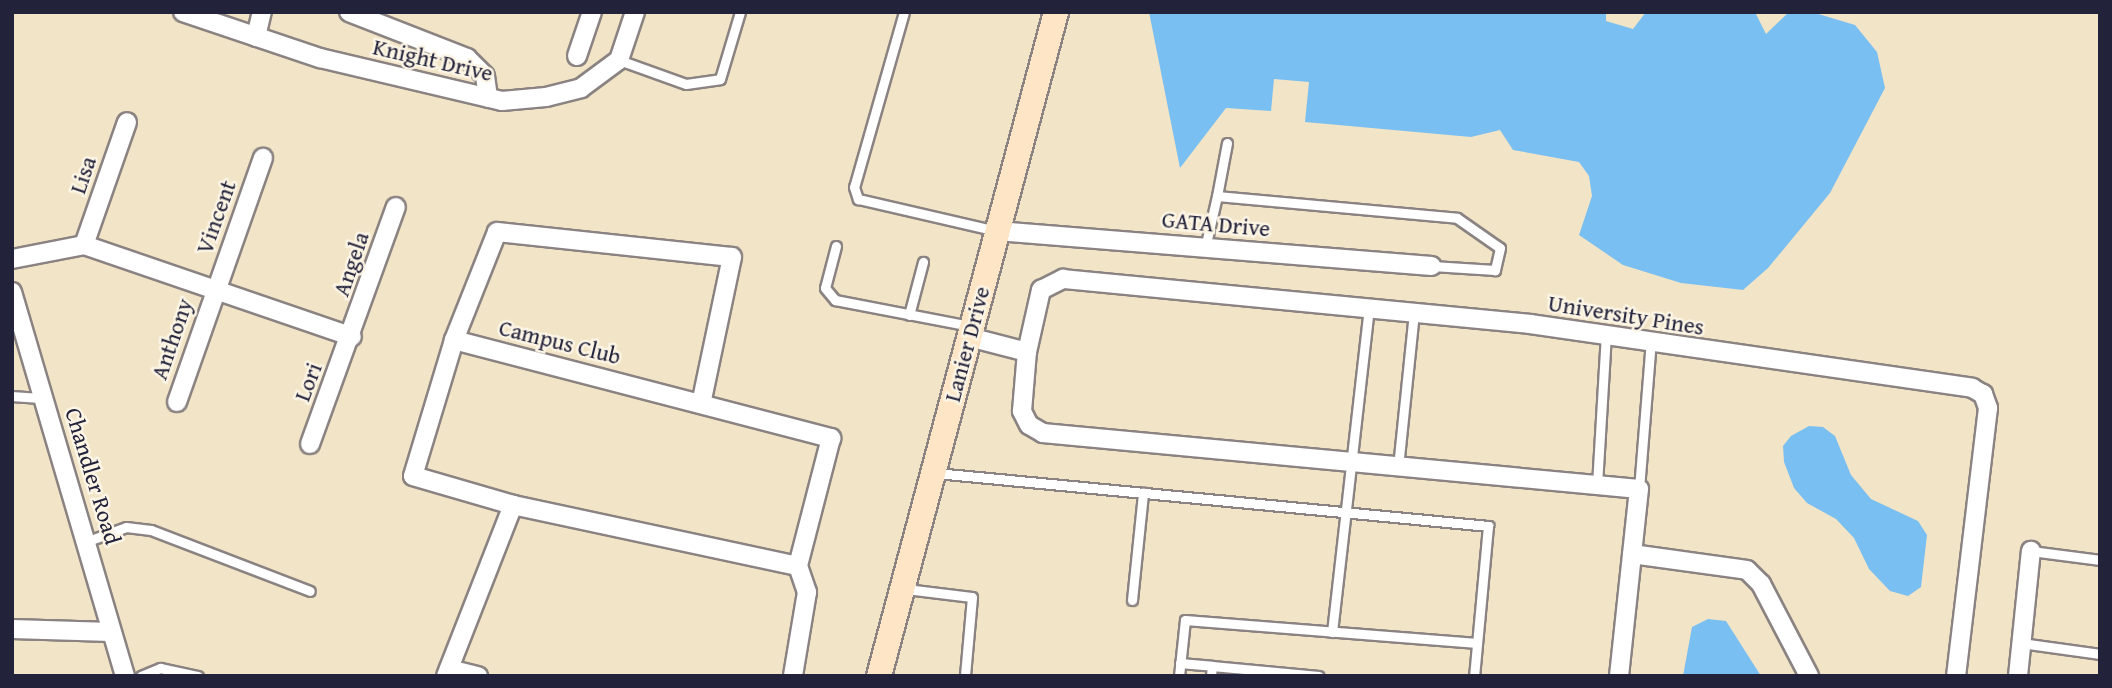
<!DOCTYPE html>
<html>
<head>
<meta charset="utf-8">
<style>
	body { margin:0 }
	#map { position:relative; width:2112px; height:688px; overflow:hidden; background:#f2e4c7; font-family:"Gentium Book Plus",serif }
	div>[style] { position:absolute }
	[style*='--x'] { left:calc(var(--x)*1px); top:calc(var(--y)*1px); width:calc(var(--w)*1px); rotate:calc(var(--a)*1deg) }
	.water>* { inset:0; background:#7abff1 }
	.roads { filter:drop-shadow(2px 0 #8a8381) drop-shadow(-2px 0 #8a8381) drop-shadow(0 2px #8a8381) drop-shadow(0 -2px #8a8381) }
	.lane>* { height:9px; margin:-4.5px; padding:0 4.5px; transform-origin:4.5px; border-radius:4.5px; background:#fff }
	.street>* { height:18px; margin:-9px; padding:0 9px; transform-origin:9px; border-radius:9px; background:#fff }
	.secondary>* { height:24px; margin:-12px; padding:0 12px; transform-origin:12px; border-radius:12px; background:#fde5c5 }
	span { translate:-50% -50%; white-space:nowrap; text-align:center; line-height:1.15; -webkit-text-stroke:5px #fcf5e5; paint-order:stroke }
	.street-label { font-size:23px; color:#22223b }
	.frame { position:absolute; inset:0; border:14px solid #22223b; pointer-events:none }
</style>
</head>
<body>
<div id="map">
	<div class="water">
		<i style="clip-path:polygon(1149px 12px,1606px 12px,1606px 21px,1633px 29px,1646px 12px,1755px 12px,1766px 34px,1789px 12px,1815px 13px,1855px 25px,1877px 52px,1885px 88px,1830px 193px,1768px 268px,1743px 290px,1681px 283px,1623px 265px,1579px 235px,1592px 196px,1589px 176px,1579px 162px,1513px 150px,1500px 130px,1471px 137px,1305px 122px,1309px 82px,1274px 79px,1271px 111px,1226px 108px,1180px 168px)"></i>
		<i style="clip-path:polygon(1809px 426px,1823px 427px,1835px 436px,1851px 475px,1871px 499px,1918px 521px,1927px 535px,1921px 587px,1908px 596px,1890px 591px,1869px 569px,1854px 538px,1836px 519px,1807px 503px,1794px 488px,1784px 462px,1783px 446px,1791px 436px)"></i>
		<i style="clip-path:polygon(1708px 619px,1726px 621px,1761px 676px,1683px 676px,1692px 627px)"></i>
	</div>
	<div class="roads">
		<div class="lane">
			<i style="--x:904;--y:12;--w:182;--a:105.9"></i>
			<i style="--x:854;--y:187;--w:13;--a:72"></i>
			<i style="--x:858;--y:199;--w:143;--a:13"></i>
			<i style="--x:619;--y:60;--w:71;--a:19.7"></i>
			<i style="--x:686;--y:84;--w:34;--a:-8"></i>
			<i style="--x:720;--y:79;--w:70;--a:-73.4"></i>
			<i style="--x:1217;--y:196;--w:54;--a:-79.3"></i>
			<i style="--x:836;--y:246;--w:43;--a:104.7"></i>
			<i style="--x:825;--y:288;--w:16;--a:50"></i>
			<i style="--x:835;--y:300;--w:137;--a:10.9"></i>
			<i style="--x:1205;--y:248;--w:53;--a:-77"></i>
			<i style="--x:1217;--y:196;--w:241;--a:5.2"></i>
			<i style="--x:1457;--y:218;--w:52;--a:34.9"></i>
			<i style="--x:1500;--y:248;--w:23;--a:103"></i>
			<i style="--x:1495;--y:270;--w:63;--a:-176.4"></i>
			<i style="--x:909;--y:315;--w:55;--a:-75.2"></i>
			<i style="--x:12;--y:396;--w:31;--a:4"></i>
			<i style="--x:1398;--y:467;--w:155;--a:-84.1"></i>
			<i style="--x:936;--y:473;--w:555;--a:5.48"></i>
			<i style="--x:1488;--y:526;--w:151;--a:95.3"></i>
			<i style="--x:1597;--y:485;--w:151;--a:-86.6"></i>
			<i style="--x:1639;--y:489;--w:148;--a:-85.4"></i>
			<i style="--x:88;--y:541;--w:40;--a:-20.2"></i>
			<i style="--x:126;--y:527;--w:25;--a:7"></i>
			<i style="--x:151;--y:530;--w:170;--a:21"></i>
			<i style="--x:2031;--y:551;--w:70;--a:7.4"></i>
			<i style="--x:906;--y:589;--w:66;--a:6.9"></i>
			<i style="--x:972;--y:597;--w:79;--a:95.1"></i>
			<i style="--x:1132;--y:600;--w:108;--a:-84.1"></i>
			<i style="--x:1332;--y:632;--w:326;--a:-83.5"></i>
			<i style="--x:2021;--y:643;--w:80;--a:7.9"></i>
			<i style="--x:1180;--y:663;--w:32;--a:5"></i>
			<i style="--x:1212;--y:666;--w:10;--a:96"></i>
			<i style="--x:1212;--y:666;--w:107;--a:5.3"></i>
			<i style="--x:141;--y:676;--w:21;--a:-23"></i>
			<i style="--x:160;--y:668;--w:39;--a:12"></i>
			<i style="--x:1179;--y:676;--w:56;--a:-83.9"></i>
			<i style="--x:1185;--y:620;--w:293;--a:4.5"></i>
		</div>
		<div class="street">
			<i style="--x:183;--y:12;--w:145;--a:18.6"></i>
			<i style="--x:320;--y:58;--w:187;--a:13.3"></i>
			<i style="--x:502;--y:101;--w:44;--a:-5.2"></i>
			<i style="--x:546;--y:97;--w:36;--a:-14"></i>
			<i style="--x:581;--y:88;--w:47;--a:-36.4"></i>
			<i style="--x:619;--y:60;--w:51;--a:-71.6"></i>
			<i style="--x:349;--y:12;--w:127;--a:21.3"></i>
			<i style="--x:467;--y:58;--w:25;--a:45"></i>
			<i style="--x:485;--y:76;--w:22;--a:82"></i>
			<i style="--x:256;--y:37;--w:26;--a:-77"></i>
			<i style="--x:577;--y:56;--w:46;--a:-71.2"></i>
			<i style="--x:997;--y:231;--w:436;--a:4.6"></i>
			<i style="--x:84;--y:245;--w:130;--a:-70.7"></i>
			<i style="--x:12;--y:259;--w:73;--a:-11"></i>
			<i style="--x:84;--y:245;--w:283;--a:18.9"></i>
			<i style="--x:12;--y:292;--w:400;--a:73.6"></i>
			<i style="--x:969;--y:337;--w:60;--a:14.5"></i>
			<i style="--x:454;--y:340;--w:116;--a:-68.3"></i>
			<i style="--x:497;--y:232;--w:236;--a:6.1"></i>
			<i style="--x:732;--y:257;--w:150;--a:101.9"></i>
			<i style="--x:177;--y:402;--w:259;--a:-70.6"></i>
			<i style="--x:310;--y:444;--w:252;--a:-70.1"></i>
			<i style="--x:513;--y:505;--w:291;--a:12.1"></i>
			<i style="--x:1632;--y:554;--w:116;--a:7.9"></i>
			<i style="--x:1747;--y:570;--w:20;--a:45"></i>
			<i style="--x:1761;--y:584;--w:104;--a:62.4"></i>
			<i style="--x:12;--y:629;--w:99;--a:1.7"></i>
			<i style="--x:449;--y:669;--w:30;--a:14"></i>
			<i style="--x:446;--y:676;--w:184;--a:-68.6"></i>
			<i style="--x:513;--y:505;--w:104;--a:-163.8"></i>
			<i style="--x:413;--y:476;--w:142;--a:-73.2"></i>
			<i style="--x:454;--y:340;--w:390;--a:14.6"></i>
			<i style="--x:831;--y:438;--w:132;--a:104.5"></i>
			<i style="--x:798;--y:566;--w:28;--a:71"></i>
			<i style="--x:807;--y:592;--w:85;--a:99.5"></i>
			<i style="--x:1619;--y:676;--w:188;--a:-83.9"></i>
			<i style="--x:1639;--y:489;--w:599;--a:-174.63"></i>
			<i style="--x:1043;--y:433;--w:16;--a:-150"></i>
			<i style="--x:1029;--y:425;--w:16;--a:-117"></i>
			<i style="--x:1022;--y:411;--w:59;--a:-85.2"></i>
			<i style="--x:1027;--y:352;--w:64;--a:-77.3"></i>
			<i style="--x:1041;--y:290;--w:25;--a:-27"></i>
			<i style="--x:1063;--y:279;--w:469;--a:5.5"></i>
			<i style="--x:1530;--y:324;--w:447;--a:8.2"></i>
			<i style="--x:1972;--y:388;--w:13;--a:29"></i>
			<i style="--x:1983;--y:394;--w:15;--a:70"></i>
			<i style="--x:1988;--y:408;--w:270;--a:96.8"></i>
			<i style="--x:2018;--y:676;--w:126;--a:-84.1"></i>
		</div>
		<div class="secondary">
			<i style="--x:879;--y:676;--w:687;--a:-75.07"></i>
		</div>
	</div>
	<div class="street-label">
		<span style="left:433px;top:60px;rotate:13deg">Knight Drive</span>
		<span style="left:83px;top:175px;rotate:-71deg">Lisa</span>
		<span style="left:216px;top:217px;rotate:-70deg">Vincent</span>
		<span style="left:1216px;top:224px;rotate:5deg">GATA Drive</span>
		<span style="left:351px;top:264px;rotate:-71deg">Angela</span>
		<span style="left:1626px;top:315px;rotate:9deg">University Pines</span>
		<span style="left:172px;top:339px;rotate:-71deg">Anthony</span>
		<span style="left:560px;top:342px;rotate:14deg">Campus Club</span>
		<span style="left:967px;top:344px;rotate:-75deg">Lanier Drive</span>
		<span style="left:308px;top:382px;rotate:-69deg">Lori</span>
		<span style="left:93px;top:476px;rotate:73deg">Chandler Road</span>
	</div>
	<div class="frame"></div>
</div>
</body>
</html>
